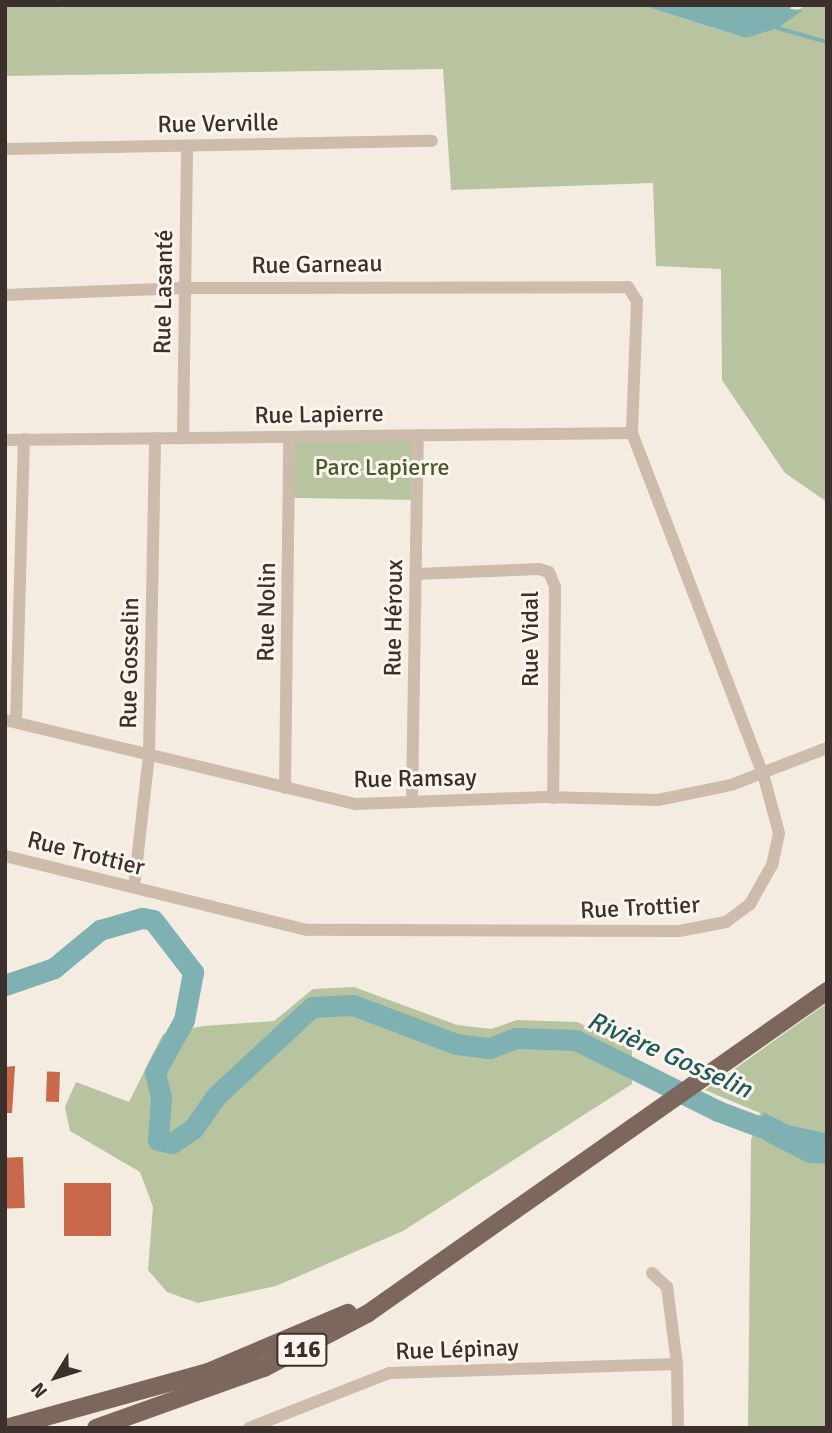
<!DOCTYPE html>
<html>
<head>
<meta charset="utf-8">
<style>
	body { margin:0 }
	#map { position:relative; width:832px; height:1433px; overflow:hidden; background:#f4ebe1; font-family:Signika,sans-serif }
	div>[style] { position:absolute }
	[style*='--x'] { left:calc(var(--x)*1px); top:calc(var(--y)*1px); width:calc(var(--w)*1px); rotate:calc(var(--a)*1deg) }
	.green>* { inset:0; background:#b8c4a0; transform-origin:0 0 }
	.water>* { inset:0; background:#7fb0b2 }
	.stream>* { height:3.5px; margin:-1.75px; padding:0 1.75px; transform-origin:1.75px; border-radius:1.75px; background:#7fb0b2 }
	.river>* { height:21px; margin:-10.5px; padding:0 10.5px; transform-origin:10.5px; border-radius:10.5px; background:#7fb0b2 }
	.building>* { inset:0; background:#c8694b; transform-origin:0 0 }
	.street>* { height:12px; margin:-6px; padding:0 6px; transform-origin:6px; border-radius:6px; background:#cdbbac }
	.primary>* { height:18px; margin:-9px; padding:0 9px; transform-origin:9px; border-radius:9px; background:#7d675c }
	span { translate:-50% -50%; white-space:nowrap; text-align:center; line-height:1.15; -webkit-text-stroke:6px #fbf5ee; paint-order:stroke }
	.shield-label span { padding:2px 5px; background:#fbf5ee; border:2px solid; border-radius:5px; -webkit-text-stroke-width:0 }
	.shield-label { font-size:23px; color:#3b302b; font-weight:700 }
	.street-label { font-size:24px; color:#3b302b }
	.park-label { font-size:24px; color:#4a5a2e }
	.water-label { font-size:26px; color:#1f5a5e; font-style:italic }
	.frame { position:absolute; inset:0; border:7px solid #3b302b; pointer-events:none }
	.north { position:absolute; left:21px; top:1342px; width:70px; height:70px; -webkit-text-stroke:5px #fbf5ee; paint-order:stroke; rotate:232deg; font-size:19px; font-weight:700; line-height:28px; text-align:center; color:#3b302b }
	.north::after { content:''; display:block; margin:auto; width:24px; height:32px; background:#3b302b; clip-path:polygon(50% 0,100% 100%,50% 72%,0 100%) }
</style>
</head>
<body>
<div id="map">
	<div class="green">
		<i style="clip-path:polygon(5px 5px,61px 5px,62px 10px,62px 5px,641px 5px,746px 38px,807px 5px,827px 5px,827px 502px,785px 473px,722px 380px,721px 269px,656px 266px,653px 183px,451px 190px,443px 69px,5px 76px)"></i>
		<i style="left:418px;top:435px;width:65px;height:129px;rotate:91deg"></i>
		<i style="clip-path:polygon(354px 987px,457px 1025px,491px 1029px,517px 1020px,577px 1022px,632px 1047px,632px 1084px,403px 1231px,276px 1286px,198px 1303px,167px 1292px,148px 1270px,153px 1207px,140px 1172px,70px 1131px,65px 1107px,76px 1082px,129px 1102px,163px 1034px,203px 1026px,274px 1021px,313px 989px)"></i>
		<i style="clip-path:polygon(827px 1003px,827px 1133px,789px 1125px,764px 1112px,808px 1163px,827px 1164px,827px 1428px,748px 1428px,751px 1140px,760px 1113px,705px 1090px)"></i>
	</div>
	<div class="water">
		<i style="clip-path:polygon(641px 5px,792px 5px,790px 9px,803px 10px,778px 28px,746px 38px)"></i>
		<i style="clip-path:polygon(764px 1112px,789px 1125px,827px 1133px,827px 1164px,808px 1163px,765px 1141px,757px 1125px)"></i>
	</div>
	<div class="stream">
		<i style="--x:778;--y:28;--w:51;--a:15.9"></i>
	</div>
	<div class="river">
		<i style="--x:5;--y:985;--w:52;--a:-19.1"></i>
		<i style="--x:54;--y:968;--w:60;--a:-39.6"></i>
		<i style="--x:100;--y:930;--w:44;--a:-15.9"></i>
		<i style="--x:142;--y:918;--w:11;--a:10"></i>
		<i style="--x:153;--y:920;--w:66;--a:52.4"></i>
		<i style="--x:193;--y:972;--w:49;--a:100.6"></i>
		<i style="--x:184;--y:1020;--w:60;--a:119.1"></i>
		<i style="--x:155;--y:1072;--w:26;--a:77"></i>
		<i style="--x:161;--y:1097;--w:43;--a:94"></i>
		<i style="--x:158;--y:1140;--w:14;--a:12"></i>
		<i style="--x:172;--y:1143;--w:25;--a:-34"></i>
		<i style="--x:193;--y:1129;--w:39;--a:-55"></i>
		<i style="--x:215;--y:1097;--w:132;--a:-42.9"></i>
		<i style="--x:312;--y:1007;--w:41;--a:-2.8"></i>
		<i style="--x:353;--y:1005;--w:110;--a:20.7"></i>
		<i style="--x:456;--y:1044;--w:34;--a:7"></i>
		<i style="--x:490;--y:1048;--w:28;--a:-21"></i>
		<i style="--x:516;--y:1038;--w:60;--a:1.9"></i>
		<i style="--x:576;--y:1040;--w:159;--a:26.6"></i>
		<i style="--x:718;--y:1111;--w:116;--a:20.6"></i>
	</div>
	<div class="building">
		<i style="clip-path:polygon(15px 1066px,12px 1113px,5px 1113px,5px 1067px)"></i>
		<i style="left:60px;top:1072px;width:30px;height:13px;rotate:92deg"></i>
		<i style="left:23px;top:1157px;width:51px;height:18px;rotate:88deg"></i>
		<i style="left:64px;top:1183px;width:47px;height:53px"></i>
	</div>
	<div class="street">
		<i style="--x:5;--y:149;--w:427;--a:-1.1"></i>
		<i style="--x:5;--y:295;--w:180;--a:-2.2"></i>
		<i style="--x:185;--y:288;--w:443;--a:-0.1"></i>
		<i style="--x:628;--y:287;--w:17;--a:57"></i>
		<i style="--x:637;--y:301;--w:132;--a:92.2"></i>
		<i style="--x:632;--y:433;--w:365;--a:69"></i>
		<i style="--x:763;--y:774;--w:61;--a:74.8"></i>
		<i style="--x:779;--y:833;--w:33;--a:102"></i>
		<i style="--x:772;--y:865;--w:45;--a:119.4"></i>
		<i style="--x:750;--y:904;--w:30;--a:143"></i>
		<i style="--x:726;--y:922;--w:48;--a:169.2"></i>
		<i style="--x:679;--y:931;--w:372;--a:-179.8"></i>
		<i style="--x:307;--y:930;--w:311;--a:-166.2"></i>
		<i style="--x:183;--y:438;--w:292;--a:-89.2"></i>
		<i style="--x:5;--y:440;--w:627;--a:-0.64"></i>
		<i style="--x:416;--y:574;--w:123;--a:-2.3"></i>
		<i style="--x:539;--y:569;--w:10;--a:17"></i>
		<i style="--x:549;--y:572;--w:16;--a:68"></i>
		<i style="--x:555;--y:587;--w:211;--a:90.5"></i>
		<i style="--x:5;--y:720;--w:361;--a:13.5"></i>
		<i style="--x:356;--y:804;--w:189;--a:-2.1"></i>
		<i style="--x:545;--y:797;--w:113;--a:1.5"></i>
		<i style="--x:658;--y:800;--w:75;--a:-11.6"></i>
		<i style="--x:731;--y:785;--w:103;--a:-21.1"></i>
		<i style="--x:16;--y:722;--w:283;--a:-88.4"></i>
		<i style="--x:285;--y:788;--w:351;--a:-89.3"></i>
		<i style="--x:412;--y:802;--w:367;--a:-89.1"></i>
		<i style="--x:134;--y:887;--w:133;--a:-83.5"></i>
		<i style="--x:149;--y:755;--w:317;--a:-88.9"></i>
		<i style="--x:652;--y:1273;--w:21;--a:43"></i>
		<i style="--x:667;--y:1287;--w:78;--a:82.6"></i>
		<i style="--x:677;--y:1364;--w:64;--a:89.1"></i>
		<i style="--x:249;--y:1428;--w:150;--a:-21.4"></i>
		<i style="--x:389;--y:1373;--w:288;--a:-1.8"></i>
	</div>
	<div class="primary">
		<i style="--x:6;--y:1428;--w:210;--a:-15.5"></i>
		<i style="--x:208;--y:1372;--w:152;--a:-22.9"></i>
		<i style="--x:96;--y:1428;--w:178;--a:-19.7"></i>
		<i style="--x:264;--y:1368;--w:116;--a:-27.7"></i>
		<i style="--x:367;--y:1314;--w:562;--a:-35.08"></i>
	</div>
	<div class="shield-label">
		<span style="left:302px;top:1350px">116</span>
	</div>
	<div class="street-label">
		<span style="left:218px;top:124px;rotate:-1deg">Rue Verville</span>
		<span style="left:317px;top:265px;rotate:-1deg">Rue Garneau</span>
		<span style="left:164px;top:292px;rotate:-89deg">Rue Lasanté</span>
		<span style="left:319px;top:415px;rotate:-1deg">Rue Lapierre</span>
		<span style="left:267px;top:612px;rotate:-89deg">Rue Nolin</span>
		<span style="left:394px;top:618px;rotate:-89deg">Rue Héroux</span>
		<span style="left:531px;top:639px;rotate:-90deg">Rue Vidal</span>
		<span style="left:130px;top:663px;rotate:-89deg">Rue Gosselin</span>
		<span style="left:415px;top:779px;rotate:-1deg">Rue Ramsay</span>
		<span style="left:86px;top:854px;rotate:14deg">Rue Trottier</span>
		<span style="left:640px;top:908px;rotate:-3deg">Rue Trottier</span>
		<span style="left:457px;top:1350px;rotate:-2deg">Rue Lépinay</span>
	</div>
	<div class="park-label">
		<span style="left:382px;top:468px">Parc Lapierre</span>
	</div>
	<div class="water-label">
		<span style="left:669px;top:1056px;rotate:24deg">Rivière Gosselin</span>
	</div>
	<div class="frame"></div>
	<div class="north">N</div>
</div>
</body>
</html>
